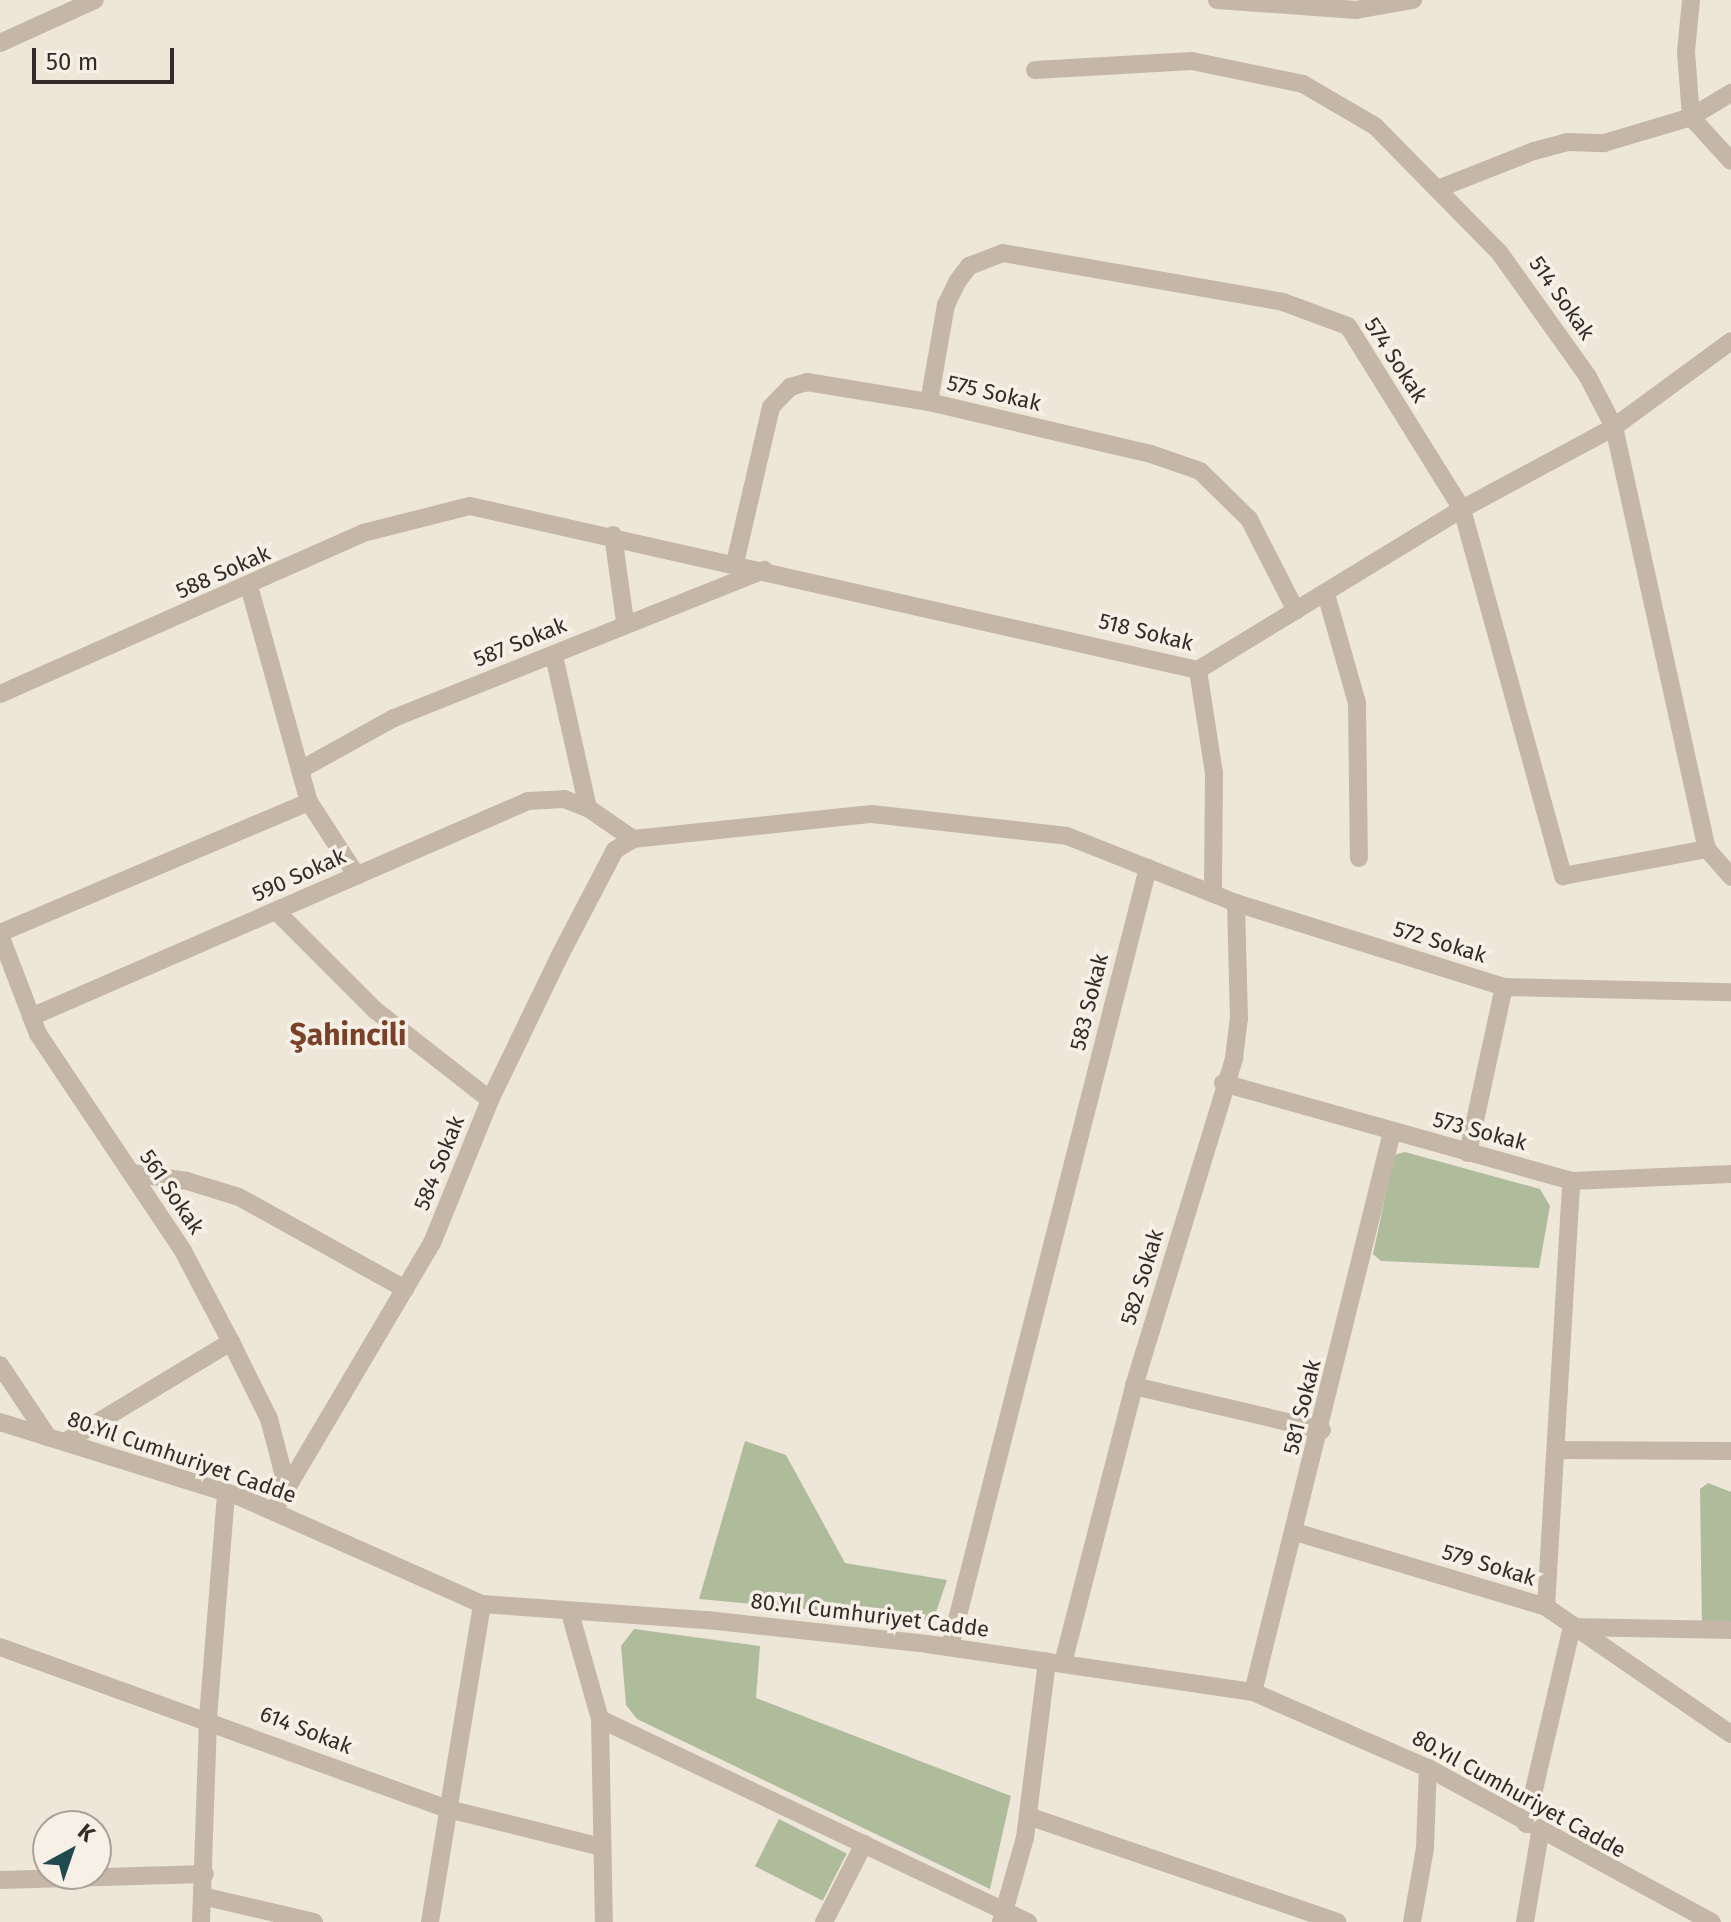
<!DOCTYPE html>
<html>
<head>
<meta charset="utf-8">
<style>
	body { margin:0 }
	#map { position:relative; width:1731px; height:1922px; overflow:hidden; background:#efe6da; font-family:"Fira Sans",sans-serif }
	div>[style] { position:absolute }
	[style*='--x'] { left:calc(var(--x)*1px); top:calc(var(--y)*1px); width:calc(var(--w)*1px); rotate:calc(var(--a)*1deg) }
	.green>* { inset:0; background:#afbc9c; transform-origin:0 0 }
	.minor>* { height:18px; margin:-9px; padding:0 9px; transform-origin:9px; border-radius:9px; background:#c5b7a7 }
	span { translate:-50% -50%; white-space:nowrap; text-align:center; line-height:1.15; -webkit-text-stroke:7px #f7f0e6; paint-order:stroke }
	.street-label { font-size:22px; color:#332b27 }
	.district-label { font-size:30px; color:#7a4128; font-weight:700 }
	.north { position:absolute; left:32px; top:1810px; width:80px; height:80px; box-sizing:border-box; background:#f7f0e6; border:2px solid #a9a19a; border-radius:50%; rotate:40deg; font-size:22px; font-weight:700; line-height:32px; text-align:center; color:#332b27 }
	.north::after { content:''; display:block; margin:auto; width:28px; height:36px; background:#214950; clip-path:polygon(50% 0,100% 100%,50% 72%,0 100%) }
	.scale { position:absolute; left:32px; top:48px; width:142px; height:36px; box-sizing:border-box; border:4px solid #332b27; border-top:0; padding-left:10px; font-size:24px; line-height:28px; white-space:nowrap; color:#332b27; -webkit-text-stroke:6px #f7f0e6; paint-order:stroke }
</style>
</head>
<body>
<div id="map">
	<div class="green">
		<i style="clip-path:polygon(1405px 1152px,1540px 1189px,1550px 1206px,1539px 1268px,1381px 1261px,1373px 1254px,1394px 1155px)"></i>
		<i style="clip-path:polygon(745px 1441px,786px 1455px,845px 1563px,947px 1580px,933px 1621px,699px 1599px)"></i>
		<i style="clip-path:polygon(1708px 1483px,1731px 1492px,1731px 1624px,1702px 1627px,1700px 1489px)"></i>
		<i style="clip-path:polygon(634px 1629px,760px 1646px,756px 1698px,1011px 1796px,990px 1889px,637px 1719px,626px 1705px,621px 1646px)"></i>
		<i style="left:779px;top:1819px;width:76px;height:53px;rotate:27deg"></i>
	</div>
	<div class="minor">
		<i style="--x:1217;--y:0;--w:139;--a:4.1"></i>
		<i style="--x:1356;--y:10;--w:58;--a:-10"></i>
		<i style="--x:1691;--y:0;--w:52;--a:95.5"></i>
		<i style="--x:1686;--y:52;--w:65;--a:85.6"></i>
		<i style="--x:1691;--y:117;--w:59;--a:47.7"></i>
		<i style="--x:0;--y:43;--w:104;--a:-24.4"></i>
		<i style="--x:1035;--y:70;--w:157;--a:-3.3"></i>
		<i style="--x:1192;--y:61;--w:113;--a:11.7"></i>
		<i style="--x:1303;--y:84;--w:83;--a:30.3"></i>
		<i style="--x:1375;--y:126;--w:177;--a:45.5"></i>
		<i style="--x:1499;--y:252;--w:153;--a:54.5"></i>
		<i style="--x:1588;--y:377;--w:56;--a:62.5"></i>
		<i style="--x:1614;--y:427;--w:432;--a:77.6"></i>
		<i style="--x:1707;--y:849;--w:37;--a:49"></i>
		<i style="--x:1440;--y:188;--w:101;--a:-21.5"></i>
		<i style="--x:1534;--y:151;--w:35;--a:-15"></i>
		<i style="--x:1568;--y:142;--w:36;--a:2"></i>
		<i style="--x:1604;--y:143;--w:91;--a:-16.6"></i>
		<i style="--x:1691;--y:117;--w:47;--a:-31"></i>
		<i style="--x:929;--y:402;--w:98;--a:-80.1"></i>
		<i style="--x:946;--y:305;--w:25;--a:-64"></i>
		<i style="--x:957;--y:282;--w:20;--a:-53"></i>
		<i style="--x:969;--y:266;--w:36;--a:-21"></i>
		<i style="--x:1003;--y:253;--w:284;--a:9.9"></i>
		<i style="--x:1283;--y:302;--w:69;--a:20.3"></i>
		<i style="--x:1348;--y:326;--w:216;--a:58.1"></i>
		<i style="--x:1462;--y:509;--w:381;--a:74.6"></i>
		<i style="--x:1563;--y:876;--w:147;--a:-10.6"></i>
		<i style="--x:613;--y:535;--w:88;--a:82.1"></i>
		<i style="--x:735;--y:563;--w:160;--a:-77"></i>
		<i style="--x:771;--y:407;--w:28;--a:-46"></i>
		<i style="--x:790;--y:387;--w:18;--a:-16"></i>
		<i style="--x:807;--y:382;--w:124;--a:9.3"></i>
		<i style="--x:929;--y:402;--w:228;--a:13.2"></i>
		<i style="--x:1151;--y:454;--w:52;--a:19.1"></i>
		<i style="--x:1200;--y:471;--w:69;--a:44.4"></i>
		<i style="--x:1249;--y:519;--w:103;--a:62.9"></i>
		<i style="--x:249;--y:586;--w:224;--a:74.5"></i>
		<i style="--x:309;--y:802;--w:88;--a:57"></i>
		<i style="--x:1326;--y:594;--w:113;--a:74.1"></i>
		<i style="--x:1357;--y:703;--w:155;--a:89.3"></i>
		<i style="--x:554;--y:656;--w:156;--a:77.4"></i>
		<i style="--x:1198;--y:670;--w:104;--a:81.2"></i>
		<i style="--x:1214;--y:773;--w:119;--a:90.5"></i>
		<i style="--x:0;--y:694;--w:397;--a:-23.9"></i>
		<i style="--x:363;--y:533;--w:110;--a:-14.2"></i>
		<i style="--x:470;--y:506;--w:746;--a:12.7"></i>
		<i style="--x:1198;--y:670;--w:309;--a:-31.4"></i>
		<i style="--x:1462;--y:509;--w:173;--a:-28.3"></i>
		<i style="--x:1614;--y:427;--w:145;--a:-36.3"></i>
		<i style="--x:300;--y:770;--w:107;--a:-29"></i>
		<i style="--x:394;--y:718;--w:399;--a:-21.8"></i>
		<i style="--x:277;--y:912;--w:139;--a:45"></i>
		<i style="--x:375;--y:1010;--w:146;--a:38"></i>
		<i style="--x:0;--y:933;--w:336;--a:-23"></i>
		<i style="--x:0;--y:935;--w:106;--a:69"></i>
		<i style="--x:38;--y:1034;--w:261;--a:56.2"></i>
		<i style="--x:183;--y:1251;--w:103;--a:62.2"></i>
		<i style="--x:231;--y:1342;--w:86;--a:63.7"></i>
		<i style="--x:269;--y:1419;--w:67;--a:75.3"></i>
		<i style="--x:31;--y:1017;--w:542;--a:-23.49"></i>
		<i style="--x:528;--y:801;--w:36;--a:-3"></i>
		<i style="--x:564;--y:799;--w:26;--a:21"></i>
		<i style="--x:588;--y:808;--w:55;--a:34.6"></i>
		<i style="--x:1223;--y:1083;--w:362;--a:15.7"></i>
		<i style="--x:1571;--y:1181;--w:160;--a:-2.5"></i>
		<i style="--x:1468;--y:1153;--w:170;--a:-77.8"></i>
		<i style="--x:131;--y:1173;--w:57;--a:8.1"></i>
		<i style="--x:187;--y:1181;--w:54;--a:17.1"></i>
		<i style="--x:239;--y:1197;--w:190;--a:29"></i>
		<i style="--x:0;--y:1365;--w:87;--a:56.3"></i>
		<i style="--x:1134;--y:1386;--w:193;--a:13.2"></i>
		<i style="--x:0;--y:1422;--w:249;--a:17.3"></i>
		<i style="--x:238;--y:1496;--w:267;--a:23.9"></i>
		<i style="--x:482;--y:1604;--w:226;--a:4.1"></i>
		<i style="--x:707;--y:1620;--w:221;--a:6.2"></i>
		<i style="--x:927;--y:1644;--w:330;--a:8.4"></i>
		<i style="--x:1253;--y:1692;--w:191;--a:23.5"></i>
		<i style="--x:1428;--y:1768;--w:323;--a:28.5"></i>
		<i style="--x:65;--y:1442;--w:194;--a:-31.1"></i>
		<i style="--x:1557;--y:1450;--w:174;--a:0.3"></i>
		<i style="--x:274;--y:1510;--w:310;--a:-59.4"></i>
		<i style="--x:432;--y:1243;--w:154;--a:-67.9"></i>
		<i style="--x:490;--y:1100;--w:159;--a:-64.2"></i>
		<i style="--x:559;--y:957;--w:121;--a:-62.4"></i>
		<i style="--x:615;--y:850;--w:21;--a:-31"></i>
		<i style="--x:633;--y:839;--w:240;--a:-6"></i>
		<i style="--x:872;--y:814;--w:196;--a:6.4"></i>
		<i style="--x:1067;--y:836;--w:182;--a:21.6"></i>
		<i style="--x:1236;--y:903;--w:281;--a:17.4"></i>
		<i style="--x:1504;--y:987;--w:227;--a:1.3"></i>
		<i style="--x:1295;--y:1532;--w:262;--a:16.6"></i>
		<i style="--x:1546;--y:1607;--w:224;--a:34.5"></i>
		<i style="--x:1546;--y:1607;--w:427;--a:-86.6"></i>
		<i style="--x:570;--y:1613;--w:110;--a:74.2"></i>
		<i style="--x:600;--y:1719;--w:203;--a:88.9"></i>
		<i style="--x:0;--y:1647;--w:476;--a:19.9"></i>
		<i style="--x:448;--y:1809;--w:154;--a:13.9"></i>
		<i style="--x:950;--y:1647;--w:804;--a:-75.74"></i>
		<i style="--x:1063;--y:1663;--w:286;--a:-75.6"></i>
		<i style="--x:1134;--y:1386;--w:343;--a:-73"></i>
		<i style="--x:1234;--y:1058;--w:39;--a:-83"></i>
		<i style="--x:1239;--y:1019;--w:116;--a:-91.5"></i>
		<i style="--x:1253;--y:1692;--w:577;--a:-76.06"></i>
		<i style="--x:600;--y:1719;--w:474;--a:25.4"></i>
		<i style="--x:1028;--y:1816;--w:327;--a:18.9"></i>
		<i style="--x:1526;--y:1824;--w:202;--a:-76.9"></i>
		<i style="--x:1572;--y:1627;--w:159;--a:1.1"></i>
		<i style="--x:0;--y:1880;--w:205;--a:-1.7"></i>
		<i style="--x:202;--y:1896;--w:115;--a:13.1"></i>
		<i style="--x:201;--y:1922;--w:204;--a:-88"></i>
		<i style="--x:208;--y:1718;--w:227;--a:-85.4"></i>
		<i style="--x:430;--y:1922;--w:322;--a:-80.7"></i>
		<i style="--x:824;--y:1922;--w:88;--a:-62.9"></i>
		<i style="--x:1001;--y:1922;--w:87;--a:-74.1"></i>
		<i style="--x:1025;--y:1838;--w:178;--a:-82.9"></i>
		<i style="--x:1412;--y:1922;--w:75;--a:-80"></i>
		<i style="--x:1425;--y:1848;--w:80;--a:-87.9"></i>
		<i style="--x:1525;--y:1922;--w:90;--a:-80.4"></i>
	</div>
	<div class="street-label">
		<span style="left:1562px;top:298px;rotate:55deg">514 Sokak</span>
		<span style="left:1396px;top:360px;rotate:57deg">574 Sokak</span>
		<span style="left:994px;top:393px;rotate:13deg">575 Sokak</span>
		<span style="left:223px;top:572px;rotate:-24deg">588 Sokak</span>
		<span style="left:1146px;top:632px;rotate:14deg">518 Sokak</span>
		<span style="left:520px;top:642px;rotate:-22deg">587 Sokak</span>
		<span style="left:299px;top:875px;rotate:-24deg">590 Sokak</span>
		<span style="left:1440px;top:942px;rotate:17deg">572 Sokak</span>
		<span style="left:1089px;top:1002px;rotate:-76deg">583 Sokak</span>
		<span style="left:1480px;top:1131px;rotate:15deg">573 Sokak</span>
		<span style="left:439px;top:1163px;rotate:-68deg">584 Sokak</span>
		<span style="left:172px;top:1192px;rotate:56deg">561 Sokak</span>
		<span style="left:1142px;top:1277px;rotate:-73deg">582 Sokak</span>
		<span style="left:1302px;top:1407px;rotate:-76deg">581 Sokak</span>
		<span style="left:182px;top:1457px;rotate:19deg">80.Yıl Cumhuriyet Cadde</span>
		<span style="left:1489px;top:1565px;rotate:17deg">579 Sokak</span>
		<span style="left:870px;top:1615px;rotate:7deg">80.Yıl Cumhuriyet Cadde</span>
		<span style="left:306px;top:1730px;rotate:21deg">614 Sokak</span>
		<span style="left:1519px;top:1794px;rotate:29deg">80.Yıl Cumhuriyet Cadde</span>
	</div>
	<div class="district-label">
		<span style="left:348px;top:1035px">Şahincili</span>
	</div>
	<div class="north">K</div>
	<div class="scale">50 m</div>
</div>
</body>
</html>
